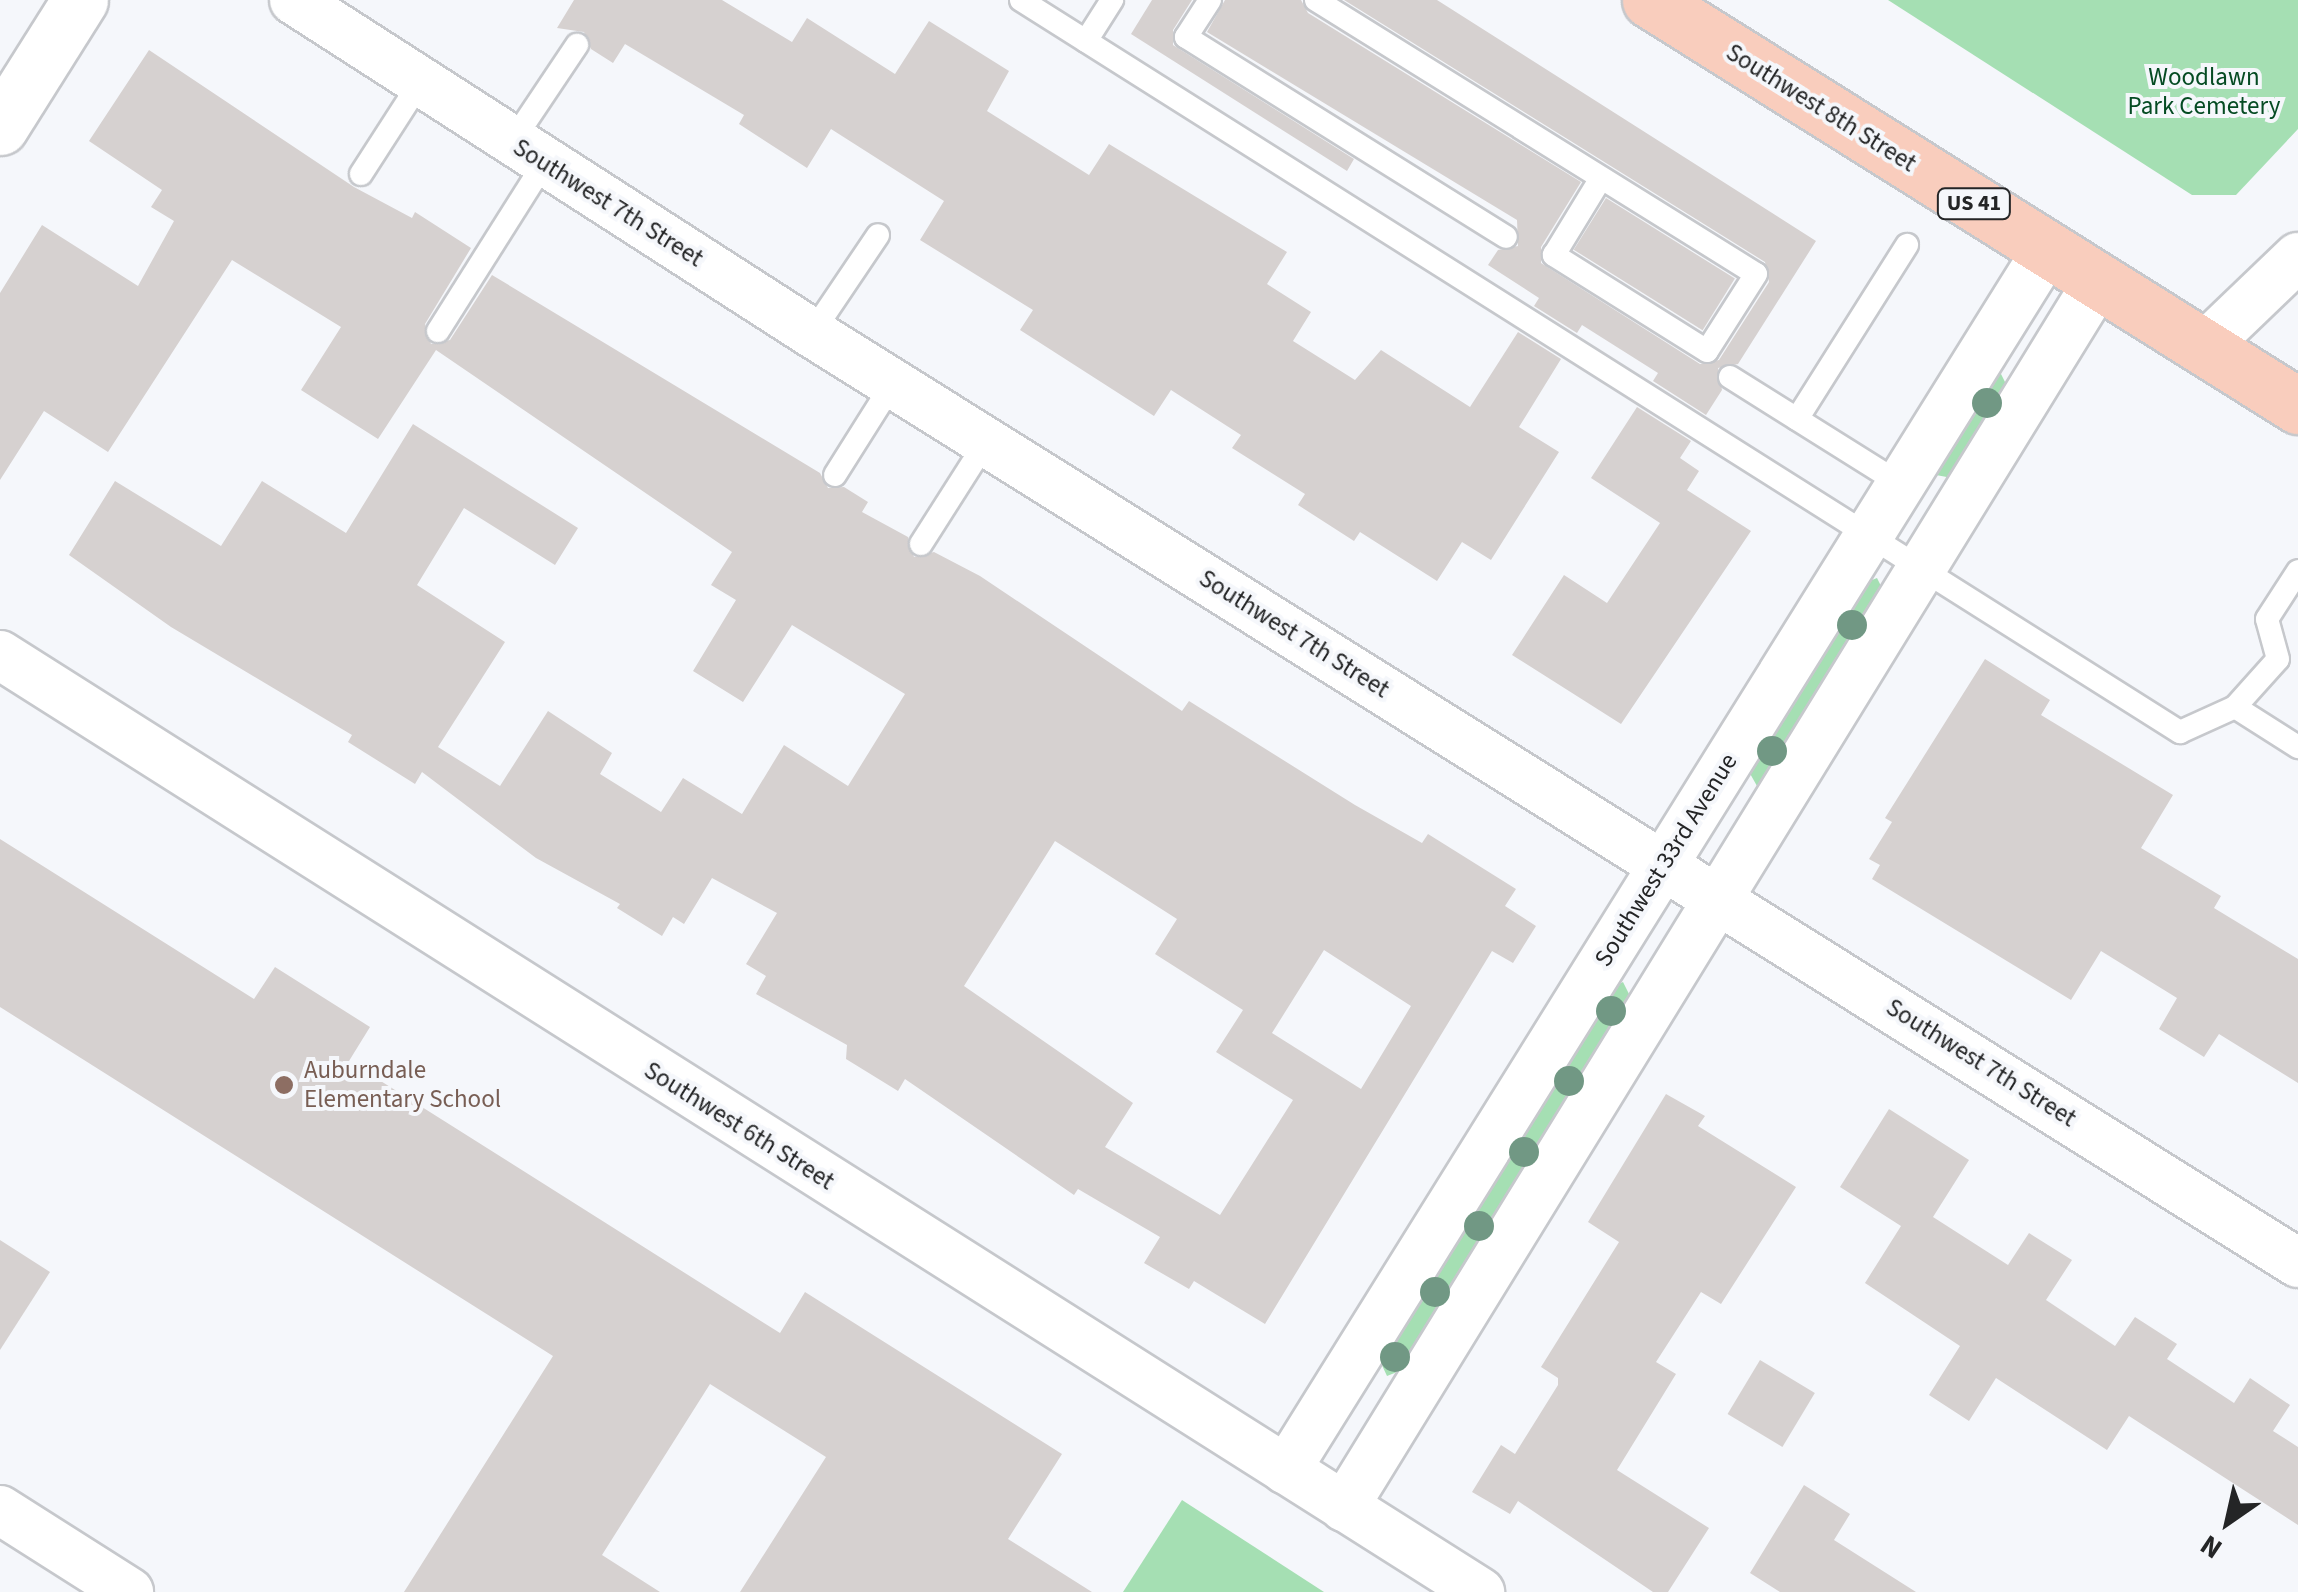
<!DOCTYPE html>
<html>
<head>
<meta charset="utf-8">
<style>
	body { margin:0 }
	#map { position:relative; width:2298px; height:1592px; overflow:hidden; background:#f5f7fb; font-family:"Source Sans 3",sans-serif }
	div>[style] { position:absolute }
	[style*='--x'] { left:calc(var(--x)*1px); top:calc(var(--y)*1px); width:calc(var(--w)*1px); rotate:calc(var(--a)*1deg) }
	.green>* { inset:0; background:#a5dfb3 }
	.building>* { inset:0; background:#d6d1d0; transform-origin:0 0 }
	.roads { filter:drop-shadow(2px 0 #c6c8cc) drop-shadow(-2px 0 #c6c8cc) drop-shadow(0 2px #c6c8cc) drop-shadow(0 -2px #c6c8cc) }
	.service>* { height:22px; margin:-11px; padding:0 11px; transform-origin:11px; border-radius:11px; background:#fff }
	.minor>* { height:48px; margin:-24px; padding:0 24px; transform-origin:24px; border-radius:24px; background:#fff }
	.tertiary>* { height:55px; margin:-27.5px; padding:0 27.5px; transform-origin:27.5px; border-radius:27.5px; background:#fff }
	.primary>* { height:55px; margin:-27.5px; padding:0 27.5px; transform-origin:27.5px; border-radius:27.5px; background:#f9cdbd }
	.trees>* { width:30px; height:30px; margin:-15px; border-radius:50%; background:#719884 }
	.dots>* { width:28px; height:28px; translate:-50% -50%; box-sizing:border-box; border:5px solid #f5f7fb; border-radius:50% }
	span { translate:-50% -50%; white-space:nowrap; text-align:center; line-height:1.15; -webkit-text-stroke:8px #f5f7fb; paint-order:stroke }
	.shield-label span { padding:2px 8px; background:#f5f7fb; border:2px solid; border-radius:8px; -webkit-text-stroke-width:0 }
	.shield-label { font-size:22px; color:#242526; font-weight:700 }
	.park-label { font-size:25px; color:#054b23 }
	.street-label { font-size:25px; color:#242526 }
	.education-label { font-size:25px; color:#785e54 }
	.left { translate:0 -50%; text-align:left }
	.north { position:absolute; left:2178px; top:1472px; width:100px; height:100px; -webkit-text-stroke:8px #f5f7fb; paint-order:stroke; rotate:214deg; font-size:28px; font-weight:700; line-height:40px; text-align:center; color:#242526 }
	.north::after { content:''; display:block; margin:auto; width:35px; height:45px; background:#242526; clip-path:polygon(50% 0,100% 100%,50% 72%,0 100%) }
</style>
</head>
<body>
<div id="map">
	<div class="green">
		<i style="clip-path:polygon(1888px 0,2298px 0,2298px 129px,2236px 195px,2192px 195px)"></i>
		<i style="clip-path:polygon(2000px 372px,2009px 390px,1952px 478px,1936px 475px,1934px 467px)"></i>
		<i style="clip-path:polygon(1877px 578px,1884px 592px,1757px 786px,1748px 770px,1867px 582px)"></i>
		<i style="clip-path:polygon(1623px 982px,1631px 998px,1397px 1372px,1387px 1376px,1380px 1361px,1613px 987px)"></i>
		<i style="clip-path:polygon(1182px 1500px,1324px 1592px,1123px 1592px)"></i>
	</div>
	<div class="building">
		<i style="clip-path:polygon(574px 0,722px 0,792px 42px,807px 18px,895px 74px,929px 21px,1009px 71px,987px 111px,1089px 175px,1109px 144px,1287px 252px,1267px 284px,1311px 312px,1293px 341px,1355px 380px,1381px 350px,1470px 407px,1518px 332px,1561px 359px,1519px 427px,1559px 452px,1491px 560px,1462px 542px,1437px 581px,1360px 532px,1354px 541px,1298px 505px,1305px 494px,1232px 448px,1241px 435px,1171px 390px,1154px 416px,1020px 330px,1033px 310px,920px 240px,944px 201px,831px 129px,807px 168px,739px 124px,744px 115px,625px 44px,613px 63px,591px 49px,584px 32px,557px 28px)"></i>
		<i style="clip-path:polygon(1152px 0,1192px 0,1173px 30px,1173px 45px,1354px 159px,1347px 171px,1131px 34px)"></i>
		<i style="clip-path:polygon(1225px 0,1301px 0,1308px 13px,1581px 182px,1541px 247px,1541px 263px,1700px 364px,1719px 360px,1769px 282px,1765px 262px,1344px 0,1437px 0,1816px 241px,1738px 364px,1718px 368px,1722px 390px,1706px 415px,1653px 381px,1658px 373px,1582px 325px,1577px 333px,1534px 306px,1539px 298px,1488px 265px,1498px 250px,1518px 246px,1517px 220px,1207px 32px)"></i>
		<i style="clip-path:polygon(evenodd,149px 50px,354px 187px,412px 218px,415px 212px,471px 248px,425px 324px,431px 344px,450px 340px,492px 275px,820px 473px,828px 488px,844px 487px,868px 502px,862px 512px,908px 537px,914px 557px,934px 552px,980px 576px,1182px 711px,1189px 701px,1355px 805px,1422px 843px,1428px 834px,1516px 889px,1505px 906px,1536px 926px,1513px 963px,1492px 951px,1265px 1324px,1194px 1281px,1189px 1289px,1144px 1263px,1160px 1237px,1078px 1189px,1074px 1195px,905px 1079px,898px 1091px,846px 1059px,847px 1045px,756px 994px,766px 976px,746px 964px,777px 913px,712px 878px,684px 924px,673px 917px,662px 936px,617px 908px,620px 904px,536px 858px,422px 772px,415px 784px,348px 742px,352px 735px,171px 627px,69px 555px,115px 481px,221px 546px,262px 481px,346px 533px,413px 424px,578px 528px,555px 565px,464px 508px,417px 585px,505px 642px,438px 747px,500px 786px,548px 711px,612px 753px,600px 774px,661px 812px,683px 778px,742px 814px,784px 745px,848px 786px,905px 694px,792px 625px,743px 702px,693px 671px,736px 600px,711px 585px,732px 552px,436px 350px,378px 439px,301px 390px,341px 327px,232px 260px,108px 452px,44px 411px,0 480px,0 293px,42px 225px,138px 286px,174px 221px,151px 207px,162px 190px,89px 141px,149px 50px,1055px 841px,1177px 919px,1155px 954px,1243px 1010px,1216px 1052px,1293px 1100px,1220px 1215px,1105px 1147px,1133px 1103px,964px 986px,1055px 841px,149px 50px,1324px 950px,1411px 1006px,1361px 1089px,1272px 1033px,1324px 950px)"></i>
		<i style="left:1606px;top:198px;width:152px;height:61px;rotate:32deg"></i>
		<i style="clip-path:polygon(1637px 407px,1691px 441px,1680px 458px,1699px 471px,1687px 490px,1751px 531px,1621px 724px,1512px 655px,1564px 575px,1607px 603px,1660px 523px,1591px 478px)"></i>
		<i style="clip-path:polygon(1985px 659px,2050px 700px,2041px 715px,2173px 795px,2141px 848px,2221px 896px,2214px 908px,2298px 959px,2298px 1083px,2219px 1034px,2204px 1057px,2159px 1029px,2177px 998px,2101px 951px,2071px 1000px,1872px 879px,1880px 865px,1869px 859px,1892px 822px,1885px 818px)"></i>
		<i style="clip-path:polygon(0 839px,254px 999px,275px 967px,370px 1027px,349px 1061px,780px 1333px,805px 1292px,1062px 1454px,1008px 1539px,1092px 1592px,740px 1592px,826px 1457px,710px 1384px,602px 1555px,660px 1592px,404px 1592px,553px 1356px,0 1007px)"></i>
		<i style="clip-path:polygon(1666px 1094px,1705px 1116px,1698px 1126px,1796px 1187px,1721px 1304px,1701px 1292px,1656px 1362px,1676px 1374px,1617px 1470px,1709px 1528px,1668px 1592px,1653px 1592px,1518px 1501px,1510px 1514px,1472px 1492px,1501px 1445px,1515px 1454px,1558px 1385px,1558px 1378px,1541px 1367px,1619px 1242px,1588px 1222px)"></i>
		<i style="clip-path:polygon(1889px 1109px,1969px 1160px,1933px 1217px,2008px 1265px,2029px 1233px,2072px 1260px,2046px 1300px,2115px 1346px,2135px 1317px,2177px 1344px,2167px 1359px,2234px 1403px,2250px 1378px,2290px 1405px,2273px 1431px,2298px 1447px,2298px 1525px,2129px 1416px,2107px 1450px,1996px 1378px,1969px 1421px,1929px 1395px,1960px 1346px,1865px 1283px,1901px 1226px,1840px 1187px)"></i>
		<i style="clip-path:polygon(0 1240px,50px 1272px,0 1350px)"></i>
		<i style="left:1760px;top:1360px;width:64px;height:63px;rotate:31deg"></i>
		<i style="clip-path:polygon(1804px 1485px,1850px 1514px,1834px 1540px,1916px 1592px,1780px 1592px,1750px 1573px)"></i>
	</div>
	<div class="roads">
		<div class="service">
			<i style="--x:1021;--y:0;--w:1371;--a:32.28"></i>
			<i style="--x:2180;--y:732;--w:60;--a:-24.4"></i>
			<i style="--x:2235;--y:707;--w:75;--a:32.4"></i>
			<i style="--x:1210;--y:0;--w:44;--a:123"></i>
			<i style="--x:1186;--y:37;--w:377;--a:32"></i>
			<i style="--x:1316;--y:0;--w:518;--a:31.91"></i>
			<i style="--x:1756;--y:274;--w:91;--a:122.5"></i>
			<i style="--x:1707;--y:351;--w:181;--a:-147.9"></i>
			<i style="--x:1554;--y:255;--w:90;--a:-58.6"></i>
			<i style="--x:1086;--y:41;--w:49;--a:-57.6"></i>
			<i style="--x:512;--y:142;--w:117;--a:-56.2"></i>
			<i style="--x:361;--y:174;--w:111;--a:-57.2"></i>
			<i style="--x:438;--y:331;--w:200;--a:-57.7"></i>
			<i style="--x:812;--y:333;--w:118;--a:-56"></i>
			<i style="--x:1730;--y:377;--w:203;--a:32.1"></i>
			<i style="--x:1797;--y:419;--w:206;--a:-57.7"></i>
			<i style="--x:835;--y:475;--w:109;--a:-57.8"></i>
			<i style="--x:921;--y:544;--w:121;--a:-57.5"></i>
			<i style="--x:2235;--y:707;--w:64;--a:-48.1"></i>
			<i style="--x:2278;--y:659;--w:41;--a:-105.4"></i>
			<i style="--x:2267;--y:619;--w:57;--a:-57.1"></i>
		</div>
		<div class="minor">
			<i style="--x:294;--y:0;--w:616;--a:32.74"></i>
			<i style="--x:812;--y:333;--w:1753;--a:32.04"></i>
			<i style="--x:2202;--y:349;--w:133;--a:-43.8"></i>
			<i style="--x:0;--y:655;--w:1752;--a:32.34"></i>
			<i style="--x:1286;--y:1470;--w:1438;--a:-58.05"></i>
			<i style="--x:1344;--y:1507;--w:1437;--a:-58.4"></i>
			<i style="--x:0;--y:1510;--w:153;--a:32.4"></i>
		</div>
		<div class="tertiary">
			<i style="--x:0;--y:127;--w:150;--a:-57.8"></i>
		</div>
		<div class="primary">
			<i style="--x:1650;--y:0;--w:765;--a:32.07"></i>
		</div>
	</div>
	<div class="trees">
		<i style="left:1987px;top:403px"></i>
		<i style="left:1852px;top:625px"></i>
		<i style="left:1772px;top:751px"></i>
		<i style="left:1611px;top:1011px"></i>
		<i style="left:1569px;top:1081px"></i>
		<i style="left:1524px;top:1152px"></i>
		<i style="left:1479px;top:1226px"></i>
		<i style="left:1435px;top:1292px"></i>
		<i style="left:1395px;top:1357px"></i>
	</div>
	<div class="dots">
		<i style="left:284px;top:1085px;background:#8d6e63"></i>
	</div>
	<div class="shield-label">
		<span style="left:1974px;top:204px">US 41</span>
	</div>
	<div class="park-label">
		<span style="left:2204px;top:92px">Woodlawn<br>Park Cemetery</span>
	</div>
	<div class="street-label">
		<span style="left:1821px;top:108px;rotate:32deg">Southwest 8th Street</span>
		<span style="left:608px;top:203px;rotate:32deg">Southwest 7th Street</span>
		<span style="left:1294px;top:634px;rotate:32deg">Southwest 7th Street</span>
		<span style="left:1666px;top:860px;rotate:-58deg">Southwest 33rd Avenue</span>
		<span style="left:1981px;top:1063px;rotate:32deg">Southwest 7th Street</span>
		<span style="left:739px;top:1126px;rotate:32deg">Southwest 6th Street</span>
	</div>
	<div class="education-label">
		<span class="left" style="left:304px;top:1085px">Auburndale<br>Elementary School</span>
	</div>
	<div class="north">N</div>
</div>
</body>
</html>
